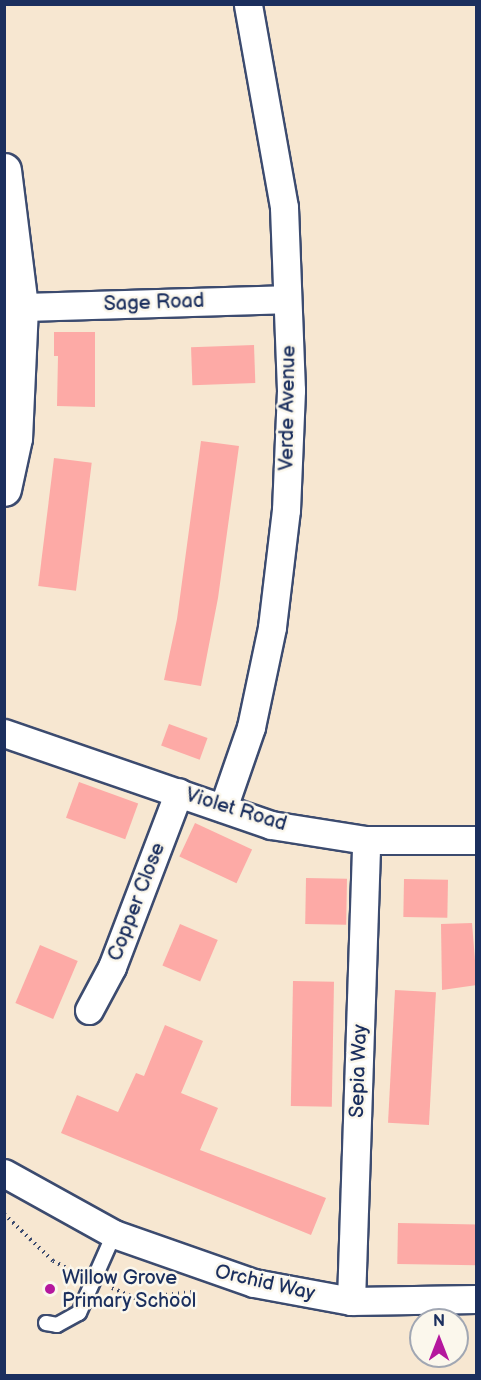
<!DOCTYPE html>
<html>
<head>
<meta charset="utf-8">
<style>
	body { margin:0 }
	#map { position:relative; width:481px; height:1380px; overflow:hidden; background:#f7e7d1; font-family:"Balsamiq Sans",sans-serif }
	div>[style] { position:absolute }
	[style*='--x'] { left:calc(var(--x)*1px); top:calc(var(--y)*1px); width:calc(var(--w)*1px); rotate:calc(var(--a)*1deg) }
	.building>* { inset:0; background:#fdaaa6; transform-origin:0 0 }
	.path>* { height:4px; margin-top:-2px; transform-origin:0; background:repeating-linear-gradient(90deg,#3c4b6f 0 1.5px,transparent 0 6px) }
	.roads { filter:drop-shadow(2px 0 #3c4b6f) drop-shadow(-2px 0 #3c4b6f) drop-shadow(0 2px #3c4b6f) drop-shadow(0 -2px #3c4b6f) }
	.lane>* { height:14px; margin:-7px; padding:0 7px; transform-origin:7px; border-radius:7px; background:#fff }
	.street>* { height:27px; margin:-13.5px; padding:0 13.5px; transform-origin:13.5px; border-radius:13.5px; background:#fff }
	.secondary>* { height:33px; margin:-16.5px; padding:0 16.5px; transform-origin:16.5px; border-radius:16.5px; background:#fff }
	.dots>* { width:16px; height:16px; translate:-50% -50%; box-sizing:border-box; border:3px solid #fbf7ec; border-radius:50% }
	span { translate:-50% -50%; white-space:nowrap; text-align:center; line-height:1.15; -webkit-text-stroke:5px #fbf7ec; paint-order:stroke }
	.street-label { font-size:20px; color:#1b2f5e }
	.poi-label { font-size:20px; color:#1b2f5e }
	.left { translate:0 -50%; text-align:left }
	.frame { position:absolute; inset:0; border:6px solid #1b2f5e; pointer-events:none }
	.north { position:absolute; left:409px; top:1308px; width:60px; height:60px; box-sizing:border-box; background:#fbf7ec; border:2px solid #a1a7b3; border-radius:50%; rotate:0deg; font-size:16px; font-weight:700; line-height:24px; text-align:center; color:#1b2f5e }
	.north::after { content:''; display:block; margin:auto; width:21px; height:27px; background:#b5179e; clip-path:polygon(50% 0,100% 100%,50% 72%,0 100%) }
</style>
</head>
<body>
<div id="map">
	<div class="building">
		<i style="clip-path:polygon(54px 332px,95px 332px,95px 407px,57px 406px,58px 356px,54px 356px)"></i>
		<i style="left:254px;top:345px;width:38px;height:63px;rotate:88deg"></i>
		<i style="clip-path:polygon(201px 441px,239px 446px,218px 598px,201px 686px,164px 680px,177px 619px)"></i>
		<i style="left:54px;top:458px;width:38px;height:129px;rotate:7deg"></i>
		<i style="left:169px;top:724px;width:41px;height:23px;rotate:20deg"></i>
		<i style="left:79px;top:782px;width:63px;height:38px;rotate:20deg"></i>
		<i style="left:195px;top:823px;width:63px;height:37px;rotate:25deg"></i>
		<i style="left:306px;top:878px;width:41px;height:46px;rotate:1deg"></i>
		<i style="left:404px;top:879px;width:44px;height:38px;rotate:1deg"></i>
		<i style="clip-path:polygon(472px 923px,477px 985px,442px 990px,441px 924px)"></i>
		<i style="left:180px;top:924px;width:41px;height:45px;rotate:23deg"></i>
		<i style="left:40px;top:945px;width:41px;height:63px;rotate:23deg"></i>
		<i style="left:293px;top:981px;width:41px;height:125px;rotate:1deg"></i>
		<i style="left:395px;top:990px;width:41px;height:133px;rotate:3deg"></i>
		<i style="clip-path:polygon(165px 1025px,203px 1041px,181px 1093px,218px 1108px,200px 1150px,326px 1198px,311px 1235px,61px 1133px,77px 1095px,118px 1112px,136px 1073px,144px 1076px)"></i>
		<i style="left:398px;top:1223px;width:79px;height:41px;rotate:1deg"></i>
	</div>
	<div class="path">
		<i style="--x:4;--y:1214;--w:68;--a:43.8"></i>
		<i style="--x:53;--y:1261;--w:25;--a:27"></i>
		<i style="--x:112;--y:1288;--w:26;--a:23"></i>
		<i style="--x:136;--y:1298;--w:57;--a:-6"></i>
	</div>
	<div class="roads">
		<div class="lane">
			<i style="--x:46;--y:1323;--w:11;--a:10"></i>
			<i style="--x:57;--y:1325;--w:25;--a:-29"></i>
			<i style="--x:79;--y:1313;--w:86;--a:-66.1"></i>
		</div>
		<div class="street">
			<i style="--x:21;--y:307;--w:266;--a:-1.7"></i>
			<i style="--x:4;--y:733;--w:282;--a:19"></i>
			<i style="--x:271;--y:825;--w:96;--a:9"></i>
			<i style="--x:366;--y:840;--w:110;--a:0"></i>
			<i style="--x:223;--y:808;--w:86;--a:-70.9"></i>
			<i style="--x:251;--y:727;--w:102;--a:-78.1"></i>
			<i style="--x:272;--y:627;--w:118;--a:-83.2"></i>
			<i style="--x:286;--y:510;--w:120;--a:-87.6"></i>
			<i style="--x:291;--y:390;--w:183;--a:-92.2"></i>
			<i style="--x:284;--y:207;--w:206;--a:-100.1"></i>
			<i style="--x:89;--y:1010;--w:49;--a:-61.9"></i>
			<i style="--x:112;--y:967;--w:187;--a:-69.1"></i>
			<i style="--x:4;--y:1173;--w:126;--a:29"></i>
			<i style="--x:114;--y:1234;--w:148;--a:19.3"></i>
			<i style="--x:254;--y:1283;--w:99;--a:10.5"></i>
			<i style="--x:351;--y:1301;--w:125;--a:-0.9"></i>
			<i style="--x:351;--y:1301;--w:461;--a:-88.1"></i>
		</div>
		<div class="secondary">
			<i style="--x:4;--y:170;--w:138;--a:82.9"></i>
			<i style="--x:21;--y:307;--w:131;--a:92.6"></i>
			<i style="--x:15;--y:438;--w:52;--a:102.2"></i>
		</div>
	</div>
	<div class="dots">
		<i style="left:50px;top:1289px;background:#b5179e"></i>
	</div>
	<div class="street-label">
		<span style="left:154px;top:303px;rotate:-2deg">Sage Road</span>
		<span style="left:288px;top:408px;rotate:-89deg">Verde Avenue</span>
		<span style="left:236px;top:810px;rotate:17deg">Violet Road</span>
		<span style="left:137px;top:902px;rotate:-69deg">Copper Close</span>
		<span style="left:359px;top:1071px;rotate:-88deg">Sepia Way</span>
		<span style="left:265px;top:1283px;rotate:13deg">Orchid Way</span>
	</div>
	<div class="poi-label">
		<span class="left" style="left:62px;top:1290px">Willow Grove<br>Primary School</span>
	</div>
	<div class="frame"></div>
	<div class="north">N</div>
</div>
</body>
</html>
